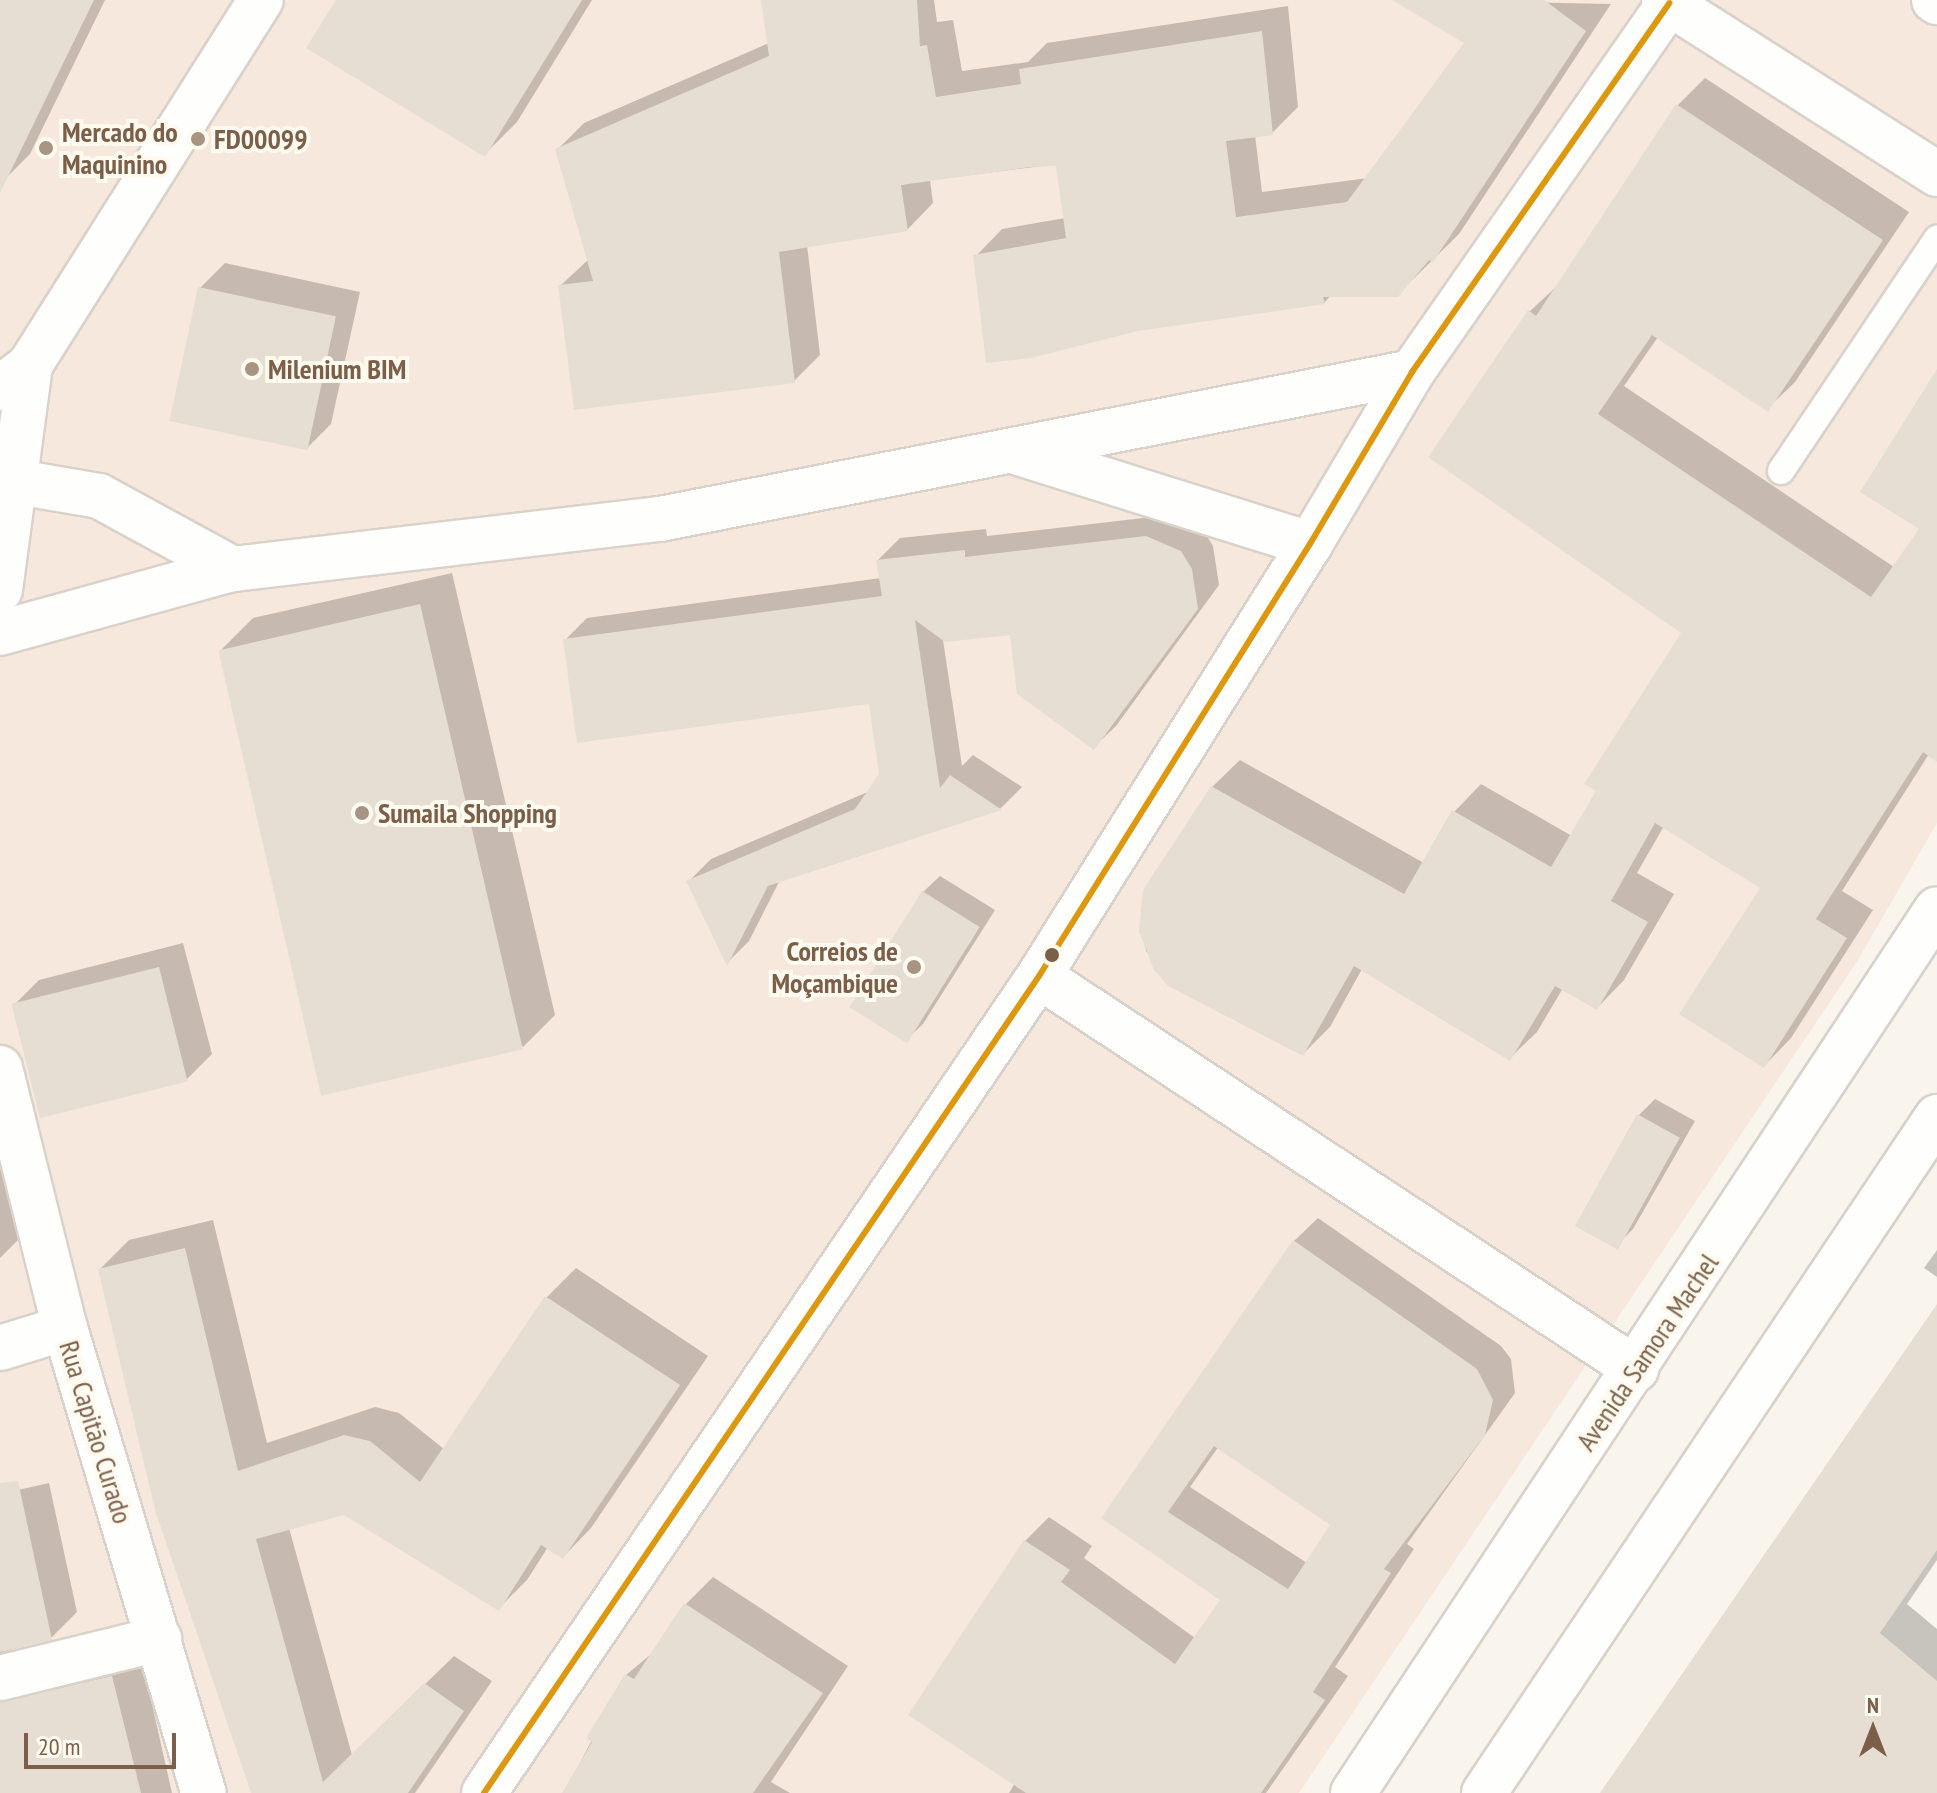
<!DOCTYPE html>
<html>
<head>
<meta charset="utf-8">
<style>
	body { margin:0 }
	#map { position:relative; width:1937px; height:1793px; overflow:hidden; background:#f9f5ed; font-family:"PT Sans Narrow",sans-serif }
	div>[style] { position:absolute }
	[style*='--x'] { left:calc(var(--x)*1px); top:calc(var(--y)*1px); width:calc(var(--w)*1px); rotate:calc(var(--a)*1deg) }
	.commercial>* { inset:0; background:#f7e8dd }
	.shadow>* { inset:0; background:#0003 }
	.building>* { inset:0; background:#e6ded3; transform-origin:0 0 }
	.roads { filter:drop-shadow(2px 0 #d9d2cb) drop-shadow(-2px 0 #d9d2cb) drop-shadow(0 2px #d9d2cb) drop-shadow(0 -2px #d9d2cb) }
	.lane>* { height:26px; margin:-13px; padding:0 13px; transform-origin:13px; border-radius:13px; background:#fefefc }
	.street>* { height:44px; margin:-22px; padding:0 22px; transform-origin:22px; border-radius:22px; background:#fefefc }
	.secondary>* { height:44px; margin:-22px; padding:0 22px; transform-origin:22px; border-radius:22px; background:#fefefc }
	.bus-1>* { height:6px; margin:-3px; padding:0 3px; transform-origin:3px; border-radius:3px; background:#de980f }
	.dots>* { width:22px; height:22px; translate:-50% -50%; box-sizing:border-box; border:4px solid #fffaf0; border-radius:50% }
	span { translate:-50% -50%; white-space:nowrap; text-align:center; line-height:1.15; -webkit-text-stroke:8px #fffaf0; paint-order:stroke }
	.poi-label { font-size:28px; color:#7b5f49; font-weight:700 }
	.left { translate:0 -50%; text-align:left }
	.right { translate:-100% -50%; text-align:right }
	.street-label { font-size:28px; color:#7b5f49 }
	.north { position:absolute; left:1833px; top:1689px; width:80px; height:80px; -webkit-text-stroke:6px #fffaf0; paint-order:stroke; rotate:0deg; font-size:22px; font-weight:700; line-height:32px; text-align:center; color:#7b5f49 }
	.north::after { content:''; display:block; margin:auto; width:28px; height:36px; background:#7b5f49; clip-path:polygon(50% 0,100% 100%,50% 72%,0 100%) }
	.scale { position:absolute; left:24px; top:1733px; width:152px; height:36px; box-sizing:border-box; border:4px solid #7b5f49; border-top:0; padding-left:10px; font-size:24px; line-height:28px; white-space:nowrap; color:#7b5f49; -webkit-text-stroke:6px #fffaf0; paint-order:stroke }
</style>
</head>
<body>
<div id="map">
	<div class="commercial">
		<i style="clip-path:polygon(0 0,1937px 0,1937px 823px,1858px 960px,1299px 1793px,0 1793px)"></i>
	</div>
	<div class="shadow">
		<i style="clip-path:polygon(0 0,105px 0,30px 154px,6px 178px,0 175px)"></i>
		<i style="clip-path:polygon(338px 0,592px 0,517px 122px,485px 154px)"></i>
		<i style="clip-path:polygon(763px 0,934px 0,937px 22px,953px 20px,962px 71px,1028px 62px,1047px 43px,1288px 6px,1298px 107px,1272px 133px,1255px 135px,1262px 192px,1368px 178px,1467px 42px,1399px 0,1611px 4px,1459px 234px,1397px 295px,1331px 295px,1324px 303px,976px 256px,1002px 229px,1065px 218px,1058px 164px,930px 180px,933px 203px,907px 230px,807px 245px,820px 355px,794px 381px,560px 286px,589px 259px,557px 150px,584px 123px,769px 43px)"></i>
		<i style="clip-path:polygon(1705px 78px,1909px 212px,1795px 382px,1767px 409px,1658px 337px,1624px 386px,1894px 567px,1922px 528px,1937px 370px,1937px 760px,1929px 754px,1842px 891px,1873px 910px,1791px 1038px,1764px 1066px,1763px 887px,1664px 826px,1637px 873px,1674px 894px,1624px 980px,1597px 1008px,1563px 988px,1537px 1032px,1509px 1059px,1362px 969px,1330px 1027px,1303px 1054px,1169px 984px,1146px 951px,1141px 911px,1152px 877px,1212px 787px,1240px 760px,1424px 863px,1454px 812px,1481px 784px,1572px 836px,1683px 632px,1529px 312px,1558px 285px,1678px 105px)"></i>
		<i style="clip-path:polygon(225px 263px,360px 292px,331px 424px,306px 449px,200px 288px)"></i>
		<i style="clip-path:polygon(1169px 515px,1203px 530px,1213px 546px,1219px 585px,1116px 726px,1094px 747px,1012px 633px,943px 640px,962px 766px,973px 755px,1022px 787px,1001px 808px,780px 880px,749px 941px,728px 962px,689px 881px,711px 859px,870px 791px,881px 774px,871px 702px,565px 640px,587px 618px,881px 578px,878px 560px,900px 538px,986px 529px,987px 536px)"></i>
		<i style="clip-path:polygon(452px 573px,555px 1015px,523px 1047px,220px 651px,253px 618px)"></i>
		<i style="clip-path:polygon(940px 876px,995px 910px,923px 1024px,906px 1040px,923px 892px)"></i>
		<i style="clip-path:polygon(183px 943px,212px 1054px,187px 1079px,14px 1005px,39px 980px)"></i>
		<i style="clip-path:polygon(1655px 1099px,1695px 1121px,1633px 1229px,1616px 1246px,1638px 1116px)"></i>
		<i style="clip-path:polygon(0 1128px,26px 1232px,0 1258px)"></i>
		<i style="clip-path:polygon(evenodd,1318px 1218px,1501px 1346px,1511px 1359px,1515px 1393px,1407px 1544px,1414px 1549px,1335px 1667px,1348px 1676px,1266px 1793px,1009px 1793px,1015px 1783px,1025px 1541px,1049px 1517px,1092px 1546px,1084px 1558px,1195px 1638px,1222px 1599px,1104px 1518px,1294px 1241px,1318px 1218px,1219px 1446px,1333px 1524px,1307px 1563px,1190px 1487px,1219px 1446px)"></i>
		<i style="clip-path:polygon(213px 1220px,267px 1443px,375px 1407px,399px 1413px,444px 1449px,547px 1297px,576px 1268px,708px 1356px,591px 1528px,563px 1557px,548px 1547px,527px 1580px,498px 1609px,344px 1512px,289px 1528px,352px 1755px,454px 1656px,492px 1681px,415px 1793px,253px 1793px,100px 1269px,129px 1240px)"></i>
		<i style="clip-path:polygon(1937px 1250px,1937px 1277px,1924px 1268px)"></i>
		<i style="clip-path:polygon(1937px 1307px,1937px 1560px,1907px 1604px,1937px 1629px,1937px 1793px,1603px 1793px)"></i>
		<i style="clip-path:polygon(49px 1483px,77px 1612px,51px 1638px,3px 1652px,1px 1658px,140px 1651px,172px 1793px,0 1793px,0 1494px)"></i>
		<i style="clip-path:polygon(713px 1577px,848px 1666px,771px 1782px,790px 1793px,564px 1793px,626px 1675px,656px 1650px,686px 1604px)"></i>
	</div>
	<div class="building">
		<i style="clip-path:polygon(0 0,94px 0,0 193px)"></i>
		<i style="clip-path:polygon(336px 0,582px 0,485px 157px,306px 48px)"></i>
		<i style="clip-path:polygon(761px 0,917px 0,920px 46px,927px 45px,936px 97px,1021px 84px,1019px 69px,1262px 31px,1273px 135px,1226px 141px,1236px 217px,1347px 202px,1464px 43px,1392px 0,1544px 0,1586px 31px,1433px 262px,1429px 260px,1398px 297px,1323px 297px,1325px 304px,1138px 331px,1031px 358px,986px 363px,973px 255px,1066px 238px,1056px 166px,1030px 167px,901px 185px,908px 231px,779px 252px,795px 383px,574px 410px,558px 285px,593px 281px,555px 149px,769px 56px)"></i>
		<i style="clip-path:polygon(1676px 104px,1883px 240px,1768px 412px,1652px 335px,1598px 414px,1871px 597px,1919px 529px,1860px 492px,1937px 369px,1937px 762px,1923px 752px,1816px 919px,1847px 938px,1764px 1068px,1679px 1014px,1760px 888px,1655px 823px,1611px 901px,1648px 922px,1597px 1010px,1555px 986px,1510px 1061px,1354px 966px,1303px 1056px,1168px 986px,1154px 970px,1139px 931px,1143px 890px,1211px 786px,1404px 894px,1452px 810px,1551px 867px,1596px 791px,1584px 784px,1681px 633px,1428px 457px,1528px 310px,1536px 316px)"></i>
		<i style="left:198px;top:287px;width:141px;height:137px;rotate:12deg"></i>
		<i style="clip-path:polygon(1146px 536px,1181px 551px,1192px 569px,1198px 609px,1094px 750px,1017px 694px,1010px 635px,945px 642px,915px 620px,940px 788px,950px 775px,1002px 810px,768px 886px,727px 966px,686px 881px,855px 809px,879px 774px,869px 704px,577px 743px,563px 639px,882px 596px,876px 560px,965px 550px,965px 557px)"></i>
		<i style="left:420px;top:604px;width:457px;height:207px;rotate:77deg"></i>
		<i style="left:922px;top:891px;width:68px;height:137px;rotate:32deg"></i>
		<i style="left:159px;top:967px;width:118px;height:152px;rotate:76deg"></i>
		<i style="left:1637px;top:1114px;width:49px;height:128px;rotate:29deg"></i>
		<i style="clip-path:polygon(evenodd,1293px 1240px,1477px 1369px,1493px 1400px,1485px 1435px,1384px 1569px,1391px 1573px,1313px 1692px,1325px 1700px,1261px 1793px,1026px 1793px,908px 1715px,1024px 1540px,1070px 1570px,1061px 1582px,1175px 1664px,1220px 1600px,1101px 1518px,1293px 1240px,1214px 1446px,1330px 1525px,1288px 1589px,1168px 1512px,1214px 1446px)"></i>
		<i style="clip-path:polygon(185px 1248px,238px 1471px,344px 1435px,370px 1441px,420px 1482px,545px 1296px,680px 1385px,563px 1559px,541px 1545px,499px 1611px,344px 1515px,256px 1539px,323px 1782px,424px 1683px,464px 1711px,408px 1793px,251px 1793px,155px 1510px,98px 1269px)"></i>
		<i style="clip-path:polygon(1937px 1304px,1937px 1550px,1880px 1633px,1937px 1681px,1937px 1793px,1600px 1793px)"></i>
		<i style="clip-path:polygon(18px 1481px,52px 1640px,0 1652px,0 1483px)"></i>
		<i style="clip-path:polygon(684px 1603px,823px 1693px,753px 1793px,562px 1793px,592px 1742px,586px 1738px,625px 1674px,634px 1679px)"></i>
		<i style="clip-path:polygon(112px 1676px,141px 1793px,0 1793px,0 1702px)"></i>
	</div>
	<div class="roads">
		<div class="lane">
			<i style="--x:1781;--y:471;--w:280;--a:-56.1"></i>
		</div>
		<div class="street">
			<i style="--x:0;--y:388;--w:38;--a:-37"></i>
			<i style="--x:30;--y:365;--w:432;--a:-57.7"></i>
			<i style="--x:1019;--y:453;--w:305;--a:17.4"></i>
			<i style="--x:0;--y:479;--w:100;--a:9.7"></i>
			<i style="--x:99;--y:496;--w:153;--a:28.6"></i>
			<i style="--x:0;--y:590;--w:227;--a:-82.4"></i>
			<i style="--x:0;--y:633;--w:242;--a:-15.4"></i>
			<i style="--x:233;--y:569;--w:430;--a:-6.7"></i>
			<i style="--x:660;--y:519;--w:766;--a:-11.06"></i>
			<i style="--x:1039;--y:976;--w:715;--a:33.36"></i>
			<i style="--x:0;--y:1068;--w:268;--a:76"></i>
			<i style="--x:65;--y:1328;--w:485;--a:73.4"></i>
			<i style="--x:0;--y:1348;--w:68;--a:-17.1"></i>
			<i style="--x:0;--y:1678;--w:164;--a:-13.8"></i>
			<i style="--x:484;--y:1793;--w:988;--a:-55.81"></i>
			<i style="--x:1039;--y:976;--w:510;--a:-57.9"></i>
			<i style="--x:1310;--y:544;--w:200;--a:-59.3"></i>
			<i style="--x:1412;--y:372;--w:450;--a:-55.1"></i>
		</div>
		<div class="secondary">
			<i style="--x:1664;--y:0;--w:324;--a:32.5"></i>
			<i style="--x:1934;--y:0;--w:4;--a:34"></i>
			<i style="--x:1353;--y:1793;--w:1059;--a:-56.55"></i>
			<i style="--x:1484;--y:1793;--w:814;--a:-56.17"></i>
		</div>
	</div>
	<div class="bus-1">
		<i style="--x:484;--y:1793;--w:988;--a:-55.81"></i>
		<i style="--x:1039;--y:976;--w:510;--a:-57.9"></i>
		<i style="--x:1310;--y:544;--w:200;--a:-59.3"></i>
		<i style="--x:1412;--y:372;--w:450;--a:-55.1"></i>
	</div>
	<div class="dots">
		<i style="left:198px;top:139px;background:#a79482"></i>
		<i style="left:46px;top:148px;background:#a79482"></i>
		<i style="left:252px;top:369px;background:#a79482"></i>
		<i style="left:362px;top:813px;background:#a79482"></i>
		<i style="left:1052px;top:955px;background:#7b5f49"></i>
		<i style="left:914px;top:967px;background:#a79482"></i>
	</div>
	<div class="poi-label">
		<span class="left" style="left:62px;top:148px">Mercado do<br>Maquinino</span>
		<span class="left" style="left:214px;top:139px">FD00099</span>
		<span class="left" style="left:268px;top:369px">Milenium BIM</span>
		<span class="left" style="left:378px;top:813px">Sumaila Shopping</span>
		<span class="right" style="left:898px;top:967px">Correios de<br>Moçambique</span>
	</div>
	<div class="street-label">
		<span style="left:1647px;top:1352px;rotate:-56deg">Avenida Samora Machel</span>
		<span style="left:96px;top:1432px;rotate:73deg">Rua Capitão Curado</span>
	</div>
	<div class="north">N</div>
	<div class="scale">20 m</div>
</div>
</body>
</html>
